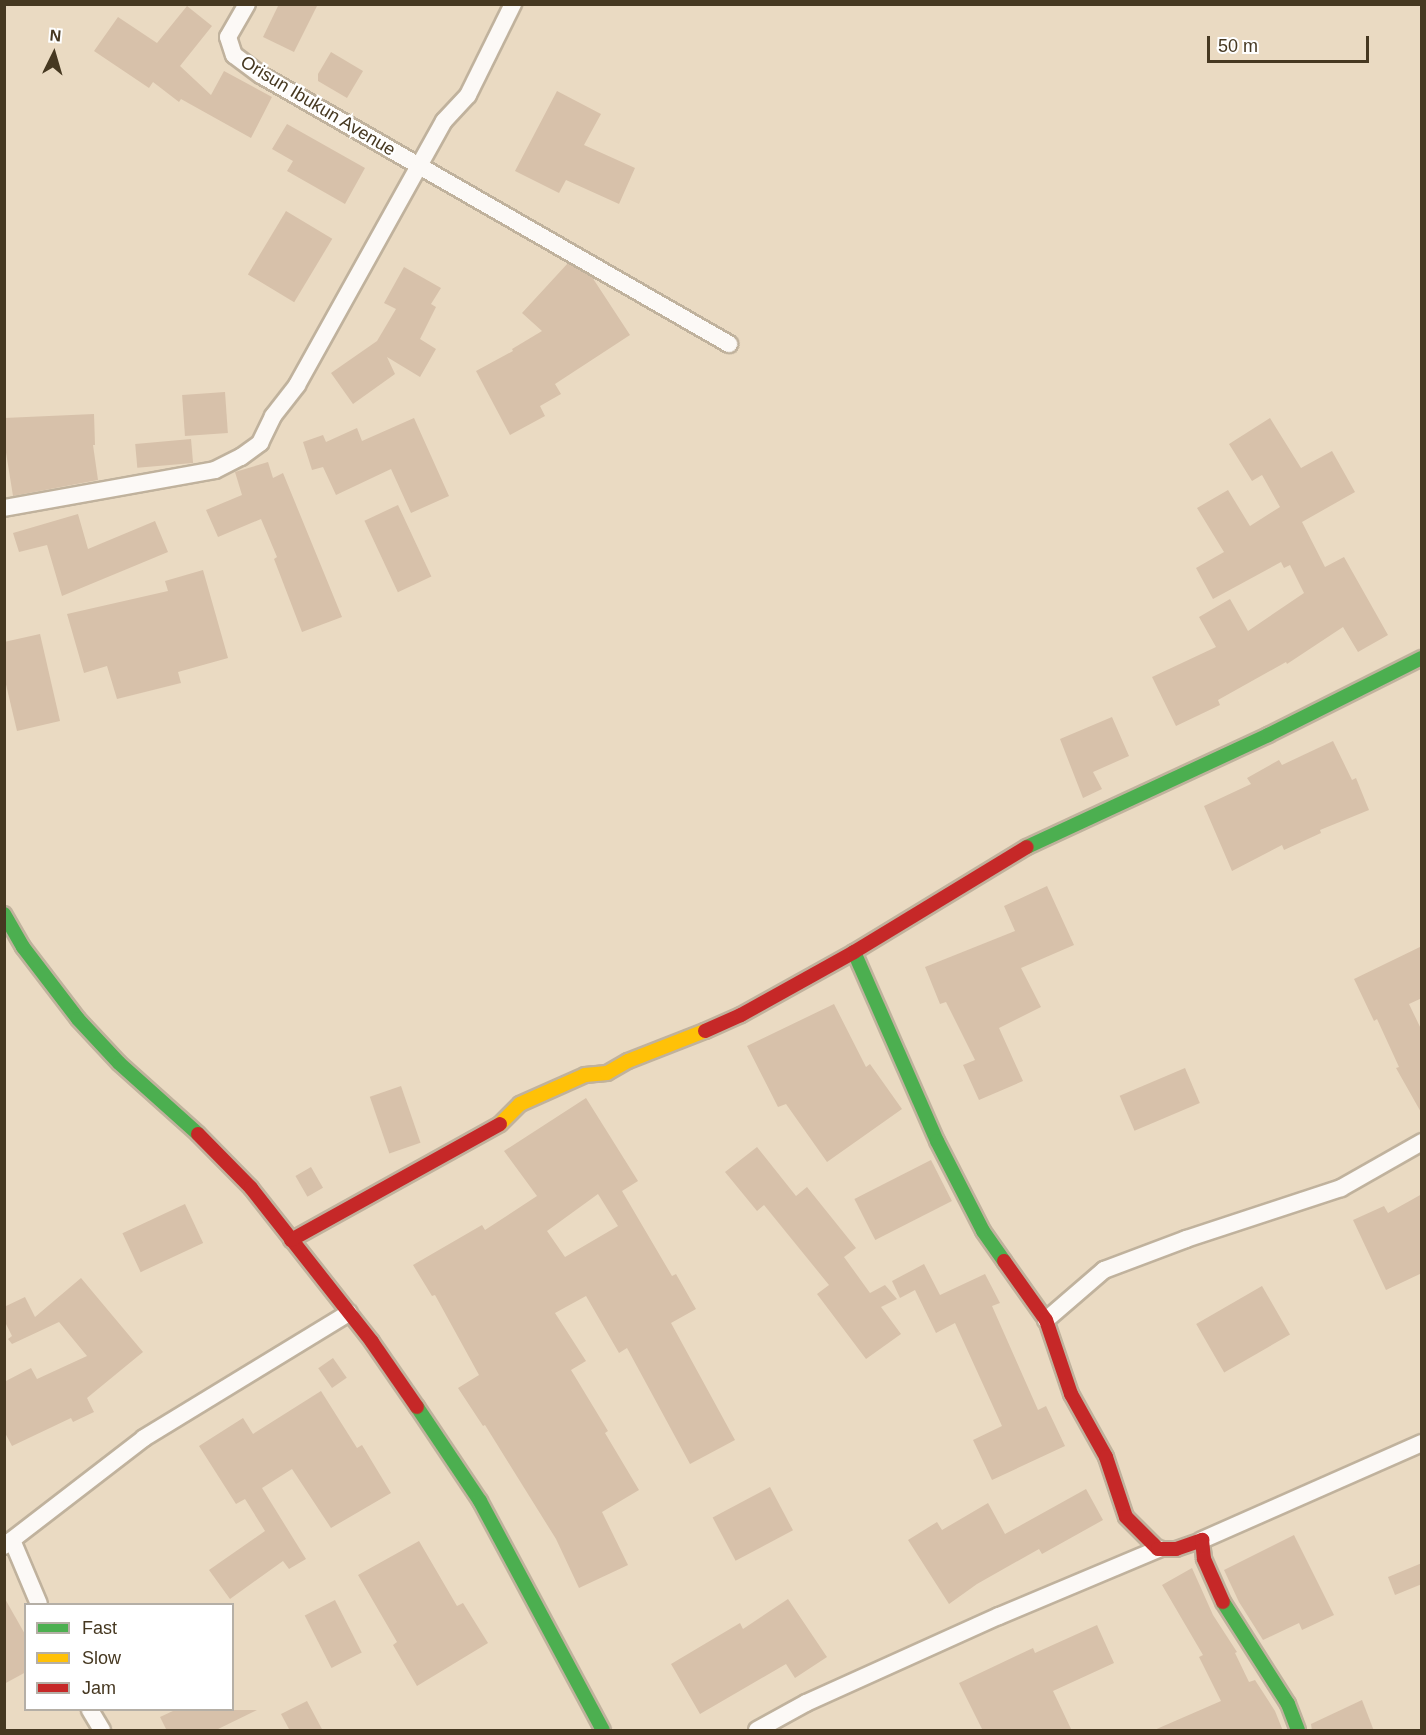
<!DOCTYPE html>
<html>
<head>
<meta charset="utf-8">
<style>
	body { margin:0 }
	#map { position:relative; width:1426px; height:1735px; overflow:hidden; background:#eadac2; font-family:Arial,sans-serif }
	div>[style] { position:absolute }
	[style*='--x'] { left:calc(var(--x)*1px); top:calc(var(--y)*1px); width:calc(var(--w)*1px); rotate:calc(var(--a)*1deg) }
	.building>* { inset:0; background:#d7c1aa; transform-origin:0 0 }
	.roads { filter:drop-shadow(2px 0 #c0b29d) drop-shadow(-2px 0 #c0b29d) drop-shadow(0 2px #c0b29d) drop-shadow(0 -2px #c0b29d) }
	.street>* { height:16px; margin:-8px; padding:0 8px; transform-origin:8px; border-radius:8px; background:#fcf9f6 }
	.fast>* { height:14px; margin:-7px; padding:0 7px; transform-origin:7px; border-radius:7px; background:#4caf50 }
	.slow>* { height:14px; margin:-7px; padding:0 7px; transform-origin:7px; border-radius:7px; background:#ffc107 }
	.jam>* { height:14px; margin:-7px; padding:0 7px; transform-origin:7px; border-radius:7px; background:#c62828 }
	span { translate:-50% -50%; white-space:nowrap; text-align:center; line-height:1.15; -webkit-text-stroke:4.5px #fff; paint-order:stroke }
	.street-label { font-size:18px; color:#463821 }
	.frame { position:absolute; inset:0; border:6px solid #463821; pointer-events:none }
	.legend { position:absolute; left:24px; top:1603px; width:210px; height:108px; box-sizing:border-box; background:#fff; border:2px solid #b5afa6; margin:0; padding:8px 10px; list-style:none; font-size:18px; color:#463821 }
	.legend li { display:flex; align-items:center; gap:12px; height:30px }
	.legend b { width:30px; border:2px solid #b5afa6 }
	.north { position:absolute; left:24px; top:24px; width:60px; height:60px; -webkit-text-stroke:4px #fff; paint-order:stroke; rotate:5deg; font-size:16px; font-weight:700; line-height:24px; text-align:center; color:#463821 }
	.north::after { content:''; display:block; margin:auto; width:21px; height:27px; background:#463821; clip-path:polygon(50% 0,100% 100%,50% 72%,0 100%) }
	.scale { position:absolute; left:1207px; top:36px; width:162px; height:27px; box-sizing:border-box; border:3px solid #463821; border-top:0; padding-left:8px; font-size:18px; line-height:21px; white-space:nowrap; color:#463821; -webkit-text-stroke:4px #fff; paint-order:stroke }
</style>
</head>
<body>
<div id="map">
	<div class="building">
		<i style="clip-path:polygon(279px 4px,318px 4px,294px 52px,263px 37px)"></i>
		<i style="clip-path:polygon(187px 6px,212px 26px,180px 66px,211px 95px,224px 71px,272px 97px,251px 138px,181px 99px,179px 102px,153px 82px,149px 88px,94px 51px,118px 17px,157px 43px)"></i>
		<i style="clip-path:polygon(331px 52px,363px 71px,347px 98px,318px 81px,318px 74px)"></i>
		<i style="clip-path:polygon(557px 91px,601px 114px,584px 145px,635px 168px,619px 204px,566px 180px,559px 193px,515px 171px)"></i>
		<i style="clip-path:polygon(287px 124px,365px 168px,345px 204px,287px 171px,293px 161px,272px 149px)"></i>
		<i style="left:286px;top:211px;width:54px;height:74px;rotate:31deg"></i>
		<i style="clip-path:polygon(568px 263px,592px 277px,630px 335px,555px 384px,561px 394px,540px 406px,545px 416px,510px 435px,476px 371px,513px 351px,512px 349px,542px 331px,522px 313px)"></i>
		<i style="clip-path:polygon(404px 267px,441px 288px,431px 304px,436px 307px,420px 339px,436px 349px,420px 377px,387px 357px,395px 374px,353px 404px,331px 373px,377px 341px,396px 309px,384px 303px)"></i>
		<i style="left:225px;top:392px;width:41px;height:43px;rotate:86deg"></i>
		<i style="clip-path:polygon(94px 414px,95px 445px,93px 445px,98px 480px,13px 496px,4px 440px,4px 418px)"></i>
		<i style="clip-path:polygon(414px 418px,449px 496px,411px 513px,391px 469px,336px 495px,323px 467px,312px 470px,303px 442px,323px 435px,326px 442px,357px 428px,362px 441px)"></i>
		<i style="clip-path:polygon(1270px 418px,1301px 468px,1332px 451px,1355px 492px,1302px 522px,1325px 567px,1344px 557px,1388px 635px,1358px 652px,1343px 627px,1287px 664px,1286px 662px,1218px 700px,1220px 705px,1176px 726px,1152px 677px,1216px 647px,1199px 617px,1230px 599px,1248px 631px,1304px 593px,1290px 565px,1284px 568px,1281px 562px,1213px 599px,1196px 568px,1224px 552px,1197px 508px,1228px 490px,1250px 526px,1280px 507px,1262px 475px,1252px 481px,1229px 444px)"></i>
		<i style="left:191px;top:439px;width:24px;height:56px;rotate:85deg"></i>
		<i style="clip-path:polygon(268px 462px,273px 478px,283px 473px,342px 617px,302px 632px,274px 559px,277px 557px,261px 519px,218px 537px,206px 510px,242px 495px,235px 472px)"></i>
		<i style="left:398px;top:505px;width:79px;height:37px;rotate:65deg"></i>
		<i style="clip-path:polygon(78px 514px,88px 549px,155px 521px,168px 552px,62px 596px,47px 545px,19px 552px,13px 533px)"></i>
		<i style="clip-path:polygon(203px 570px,228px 658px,178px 672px,181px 683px,117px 699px,107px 666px,84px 673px,67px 614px,168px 591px,165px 581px)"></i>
		<i style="clip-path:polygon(40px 634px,60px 721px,17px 731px,4px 676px,4px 642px)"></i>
		<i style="clip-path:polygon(1112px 717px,1129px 756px,1093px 772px,1102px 789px,1083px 798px,1060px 739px)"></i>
		<i style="clip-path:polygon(1333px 741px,1352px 780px,1356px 778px,1369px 810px,1320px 830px,1321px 833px,1284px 850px,1282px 845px,1232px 871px,1204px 806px,1251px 784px,1247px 778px,1279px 760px,1282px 765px)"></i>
		<i style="clip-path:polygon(1047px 886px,1074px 945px,1021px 968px,1041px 1007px,999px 1028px,1023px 1081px,979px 1100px,963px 1065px,975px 1060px,946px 1002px,940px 1004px,925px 967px,1015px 931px,1004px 906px)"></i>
		<i style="clip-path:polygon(1422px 946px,1422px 998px,1409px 1004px,1422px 1031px,1422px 1114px,1396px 1068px,1399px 1067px,1377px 1019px,1374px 1021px,1354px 979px)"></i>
		<i style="clip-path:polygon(834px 1004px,866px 1067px,870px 1064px,902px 1109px,827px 1162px,786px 1104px,778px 1107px,747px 1046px)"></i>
		<i style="left:1185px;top:1068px;width:38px;height:71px;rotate:67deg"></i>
		<i style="left:401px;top:1086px;width:60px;height:33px;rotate:71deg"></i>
		<i style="clip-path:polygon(evenodd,586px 1098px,638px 1181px,622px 1191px,672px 1276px,676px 1274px,696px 1309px,671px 1323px,735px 1440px,690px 1464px,627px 1348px,619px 1353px,586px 1296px,555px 1313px,586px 1361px,571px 1370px,608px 1431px,605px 1433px,639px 1490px,602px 1512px,628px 1565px,579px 1588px,556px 1539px,485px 1425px,483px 1426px,458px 1388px,479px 1375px,435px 1295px,432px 1296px,413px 1265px,482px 1225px,485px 1230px,537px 1196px,504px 1151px,586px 1098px,598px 1194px,618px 1226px,565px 1257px,547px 1231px,598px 1194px)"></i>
		<i style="clip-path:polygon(757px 1147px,796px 1196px,807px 1187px,856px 1248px,844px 1257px,870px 1293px,885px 1285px,897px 1299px,881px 1307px,901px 1334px,866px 1359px,817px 1294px,829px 1285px,764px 1205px,757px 1211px,725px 1172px)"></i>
		<i style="left:931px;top:1160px;width:46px;height:86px;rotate:63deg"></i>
		<i style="left:311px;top:1167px;width:24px;height:18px;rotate:60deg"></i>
		<i style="clip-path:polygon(1422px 1194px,1422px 1273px,1386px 1290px,1353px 1220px,1384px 1206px,1388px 1213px)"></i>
		<i style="left:185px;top:1204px;width:43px;height:69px;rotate:65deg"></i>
		<i style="clip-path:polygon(924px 1264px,940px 1295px,985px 1274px,1000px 1303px,992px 1306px,1038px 1410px,1046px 1406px,1065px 1446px,992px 1480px,973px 1440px,1002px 1426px,955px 1323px,936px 1333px,915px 1290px,900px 1298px,892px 1281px)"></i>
		<i style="clip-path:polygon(81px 1278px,143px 1352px,87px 1398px,94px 1412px,73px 1422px,71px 1418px,12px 1446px,4px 1431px,4px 1382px,31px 1368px,37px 1379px,87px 1356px,59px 1322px,12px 1344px,8px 1339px,12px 1336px,4px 1320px,4px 1307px,25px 1297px,35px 1317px)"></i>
		<i style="left:1262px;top:1286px;width:56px;height:76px;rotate:60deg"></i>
		<i style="left:333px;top:1358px;width:24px;height:18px;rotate:55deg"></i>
		<i style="clip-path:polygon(321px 1391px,357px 1448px,362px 1445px,391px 1493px,331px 1528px,292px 1469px,262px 1488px,306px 1559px,289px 1569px,283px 1561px,230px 1599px,209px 1570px,265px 1531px,245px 1499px,236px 1504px,199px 1446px,243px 1418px,253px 1434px)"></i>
		<i style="left:770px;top:1487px;width:49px;height:65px;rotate:62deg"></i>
		<i style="clip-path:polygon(1086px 1489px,1103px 1520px,1042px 1554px,1039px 1549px,977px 1584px,949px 1604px,908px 1540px,937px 1522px,942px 1530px,988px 1503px,1005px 1534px)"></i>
		<i style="clip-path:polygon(1294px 1535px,1334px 1615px,1302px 1630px,1299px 1623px,1263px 1640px,1239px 1602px,1224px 1570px)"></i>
		<i style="clip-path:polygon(419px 1541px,457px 1606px,463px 1603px,488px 1643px,417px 1686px,393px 1645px,397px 1642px,358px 1575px)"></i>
		<i style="clip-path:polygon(1422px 1563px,1422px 1584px,1395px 1595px,1388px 1577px)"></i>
		<i style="clip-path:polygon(1192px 1568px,1213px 1615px,1237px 1652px,1235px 1653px,1249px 1682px,1255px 1680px,1275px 1711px,1283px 1731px,1152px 1731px,1221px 1701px,1199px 1657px,1203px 1655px,1162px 1585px)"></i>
		<i style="clip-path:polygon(4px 1597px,26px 1636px,26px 1672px,4px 1684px)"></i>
		<i style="clip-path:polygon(788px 1599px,827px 1657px,795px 1678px,786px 1664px,700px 1714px,671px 1664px,740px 1623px,743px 1629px)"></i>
		<i style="left:335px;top:1600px;width:59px;height:34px;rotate:63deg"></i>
		<i style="clip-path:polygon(1097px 1625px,1114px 1663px,1053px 1691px,1072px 1731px,983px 1731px,959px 1683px,1033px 1648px,1035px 1653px)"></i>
		<i style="clip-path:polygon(1362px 1700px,1374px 1731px,1312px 1731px,1311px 1724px)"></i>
		<i style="clip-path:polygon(307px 1701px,323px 1731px,290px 1731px,281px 1714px)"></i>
		<i style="clip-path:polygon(175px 1710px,257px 1710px,214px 1731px,167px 1731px,160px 1717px)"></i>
	</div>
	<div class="roads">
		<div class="street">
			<i style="--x:247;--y:4;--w:38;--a:120"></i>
			<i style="--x:228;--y:37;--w:19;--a:72"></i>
			<i style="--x:234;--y:55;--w:34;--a:37"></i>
			<i style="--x:261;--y:75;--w:540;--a:29.89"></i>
			<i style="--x:4;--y:508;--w:214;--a:-10.2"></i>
			<i style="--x:215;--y:470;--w:29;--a:-27"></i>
			<i style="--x:241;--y:457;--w:24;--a:-36"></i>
			<i style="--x:260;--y:443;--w:30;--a:-64"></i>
			<i style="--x:273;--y:416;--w:39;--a:-52"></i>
			<i style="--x:297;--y:385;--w:302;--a:-60.9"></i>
			<i style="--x:444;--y:121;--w:35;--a:-47"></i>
			<i style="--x:468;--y:95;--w:102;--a:-63.7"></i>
			<i style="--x:1046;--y:1320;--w:77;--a:-40.8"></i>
			<i style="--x:1104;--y:1270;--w:88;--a:-20.7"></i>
			<i style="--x:1186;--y:1239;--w:163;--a:-18.2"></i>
			<i style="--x:1341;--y:1188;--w:93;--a:-29.6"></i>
			<i style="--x:12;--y:1540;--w:69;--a:67.1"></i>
			<i style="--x:1202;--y:1540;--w:240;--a:-23.8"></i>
			<i style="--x:4;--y:1546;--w:177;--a:-37.6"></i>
			<i style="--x:144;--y:1438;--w:240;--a:-31.4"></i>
			<i style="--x:90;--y:1710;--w:23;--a:59"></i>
			<i style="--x:757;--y:1730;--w:56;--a:-28.9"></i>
			<i style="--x:806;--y:1703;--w:212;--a:-24.3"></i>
			<i style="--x:999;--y:1616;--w:173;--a:-22.8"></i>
		</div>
		<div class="fast">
			<i style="--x:1027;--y:847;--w:266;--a:-24.9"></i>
			<i style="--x:1268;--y:735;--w:172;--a:-26.6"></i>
			<i style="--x:4;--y:914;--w:38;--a:60"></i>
			<i style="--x:23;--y:947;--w:91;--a:52.6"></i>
			<i style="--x:78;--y:1019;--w:60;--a:47"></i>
			<i style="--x:119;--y:1063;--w:106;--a:41.9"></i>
			<i style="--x:854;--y:952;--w:206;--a:66.3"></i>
			<i style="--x:937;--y:1141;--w:101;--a:62.9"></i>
			<i style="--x:983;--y:1231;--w:37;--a:55"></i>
			<i style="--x:417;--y:1407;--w:113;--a:56.2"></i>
			<i style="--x:480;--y:1501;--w:260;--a:61.8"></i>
			<i style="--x:1223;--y:1602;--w:121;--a:57.5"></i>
			<i style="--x:1288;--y:1704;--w:28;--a:69"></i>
		</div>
		<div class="slow">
			<i style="--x:500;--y:1124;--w:28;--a:-45"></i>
			<i style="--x:520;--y:1104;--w:71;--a:-24"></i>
			<i style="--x:585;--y:1075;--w:22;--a:-5"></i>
			<i style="--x:607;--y:1073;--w:24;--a:-30"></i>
			<i style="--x:628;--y:1061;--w:83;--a:-21.3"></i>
		</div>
		<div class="jam">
			<i style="--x:705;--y:1031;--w:39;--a:-24"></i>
			<i style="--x:741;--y:1015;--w:129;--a:-29.1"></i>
			<i style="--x:854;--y:952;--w:202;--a:-31.3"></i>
			<i style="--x:198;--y:1134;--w:76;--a:45.5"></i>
			<i style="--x:251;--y:1188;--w:196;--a:51.8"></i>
			<i style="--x:372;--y:1342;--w:79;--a:55.3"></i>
			<i style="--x:291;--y:1240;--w:239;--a:-29"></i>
			<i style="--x:1004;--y:1261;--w:72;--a:54.6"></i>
			<i style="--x:1046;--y:1320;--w:78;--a:71.3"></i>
			<i style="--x:1071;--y:1394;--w:72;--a:60.9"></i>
			<i style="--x:1106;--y:1457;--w:63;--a:71.6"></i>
			<i style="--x:1126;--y:1517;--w:45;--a:45"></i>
			<i style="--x:1158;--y:1549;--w:18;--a:0"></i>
			<i style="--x:1176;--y:1549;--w:28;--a:-19"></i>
			<i style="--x:1202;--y:1540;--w:19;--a:84"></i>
			<i style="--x:1204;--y:1559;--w:47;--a:66.2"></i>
		</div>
	</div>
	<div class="street-label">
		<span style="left:318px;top:106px;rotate:31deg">Orisun Ibukun Avenue</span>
	</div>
	<div class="frame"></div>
	<ul class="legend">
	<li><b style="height:8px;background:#4caf50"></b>Fast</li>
	<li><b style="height:8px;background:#ffc107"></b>Slow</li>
	<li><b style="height:8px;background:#c62828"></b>Jam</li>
	</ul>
	<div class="north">N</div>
	<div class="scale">50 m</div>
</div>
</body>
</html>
